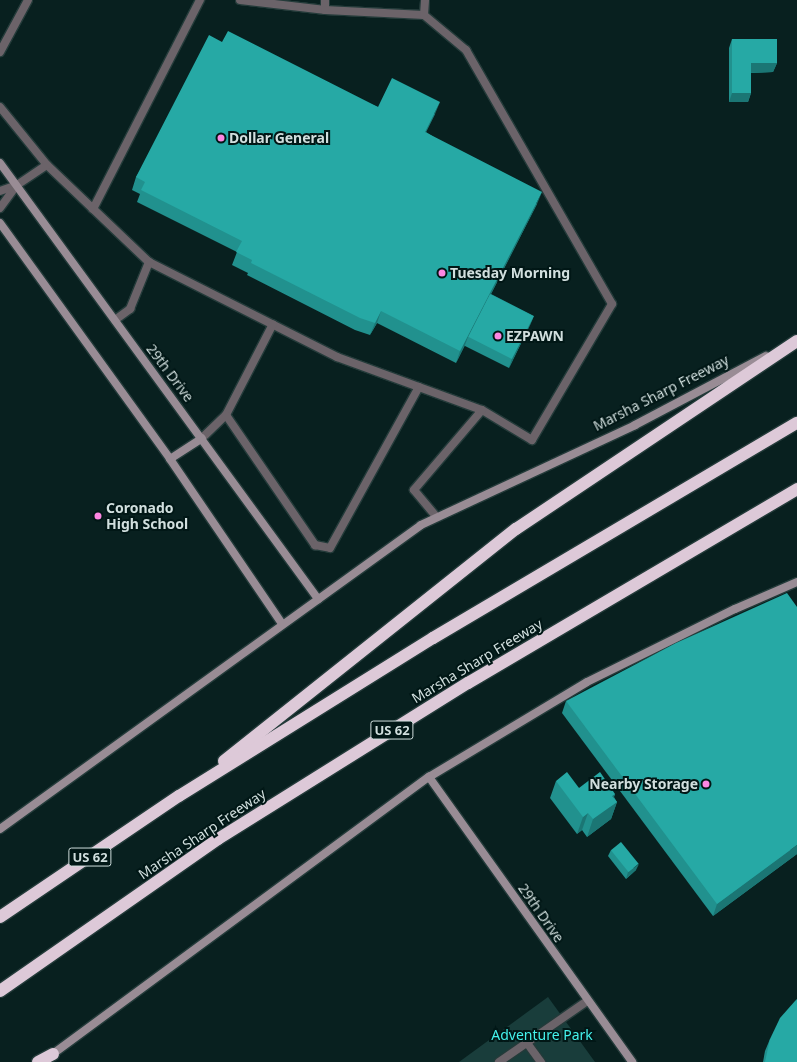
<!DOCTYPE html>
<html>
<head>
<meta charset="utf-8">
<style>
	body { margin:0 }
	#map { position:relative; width:797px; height:1062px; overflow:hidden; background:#08201f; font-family:"Noto Sans",sans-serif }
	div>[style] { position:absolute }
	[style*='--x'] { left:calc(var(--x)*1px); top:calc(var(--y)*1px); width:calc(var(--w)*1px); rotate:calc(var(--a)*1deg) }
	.green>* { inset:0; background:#193d3b }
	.roads { filter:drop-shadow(1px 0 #243b3a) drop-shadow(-1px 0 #243b3a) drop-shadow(0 1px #243b3a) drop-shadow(0 -1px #243b3a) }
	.lane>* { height:8px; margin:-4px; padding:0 4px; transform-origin:4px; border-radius:4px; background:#6b6369 }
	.secondary>* { height:8px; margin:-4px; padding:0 4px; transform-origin:4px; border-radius:4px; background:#998c95 }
	.highway>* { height:12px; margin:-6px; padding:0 6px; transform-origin:6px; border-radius:6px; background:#ddc9d8 }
	.wall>* { inset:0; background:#21918e }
	.shaded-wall>* { inset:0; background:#1b7674 }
	.building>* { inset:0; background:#26a9a5; transform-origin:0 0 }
	.dots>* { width:11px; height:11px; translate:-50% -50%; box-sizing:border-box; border:2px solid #011716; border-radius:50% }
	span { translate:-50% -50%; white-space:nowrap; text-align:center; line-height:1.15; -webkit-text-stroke:4px #011716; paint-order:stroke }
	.shield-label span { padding:1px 3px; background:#011716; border:1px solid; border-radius:3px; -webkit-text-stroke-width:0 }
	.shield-label { font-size:13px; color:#d1dfde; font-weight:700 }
	.poi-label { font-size:14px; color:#d1dfde; font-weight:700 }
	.left { translate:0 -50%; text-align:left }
	.right { translate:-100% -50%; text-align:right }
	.street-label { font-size:14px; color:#d1dfde }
	.park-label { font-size:14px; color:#44f2ec }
</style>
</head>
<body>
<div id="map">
	<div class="green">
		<i style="clip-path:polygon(548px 997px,595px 1062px,459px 1062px)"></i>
	</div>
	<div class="roads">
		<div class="lane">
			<i style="--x:240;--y:0;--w:86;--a:6.7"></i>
			<i style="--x:325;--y:10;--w:10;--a:-90"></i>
			<i style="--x:325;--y:10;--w:99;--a:2.9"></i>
			<i style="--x:424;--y:15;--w:55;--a:39.8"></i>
			<i style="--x:466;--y:50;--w:293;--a:60.1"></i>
			<i style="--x:612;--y:304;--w:158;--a:120.5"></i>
			<i style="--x:532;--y:440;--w:58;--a:-149"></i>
			<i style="--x:482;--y:410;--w:105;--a:130.4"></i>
			<i style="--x:414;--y:490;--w:35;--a:50"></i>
			<i style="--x:424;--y:15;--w:15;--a:-86"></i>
			<i style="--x:0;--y:52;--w:59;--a:-61.7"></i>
			<i style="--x:0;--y:107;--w:75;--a:51"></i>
			<i style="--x:47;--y:165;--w:141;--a:43.6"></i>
			<i style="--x:0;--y:191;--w:18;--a:-19"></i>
			<i style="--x:17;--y:185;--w:36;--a:-34"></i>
			<i style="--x:0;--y:208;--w:29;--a:-54"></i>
			<i style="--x:93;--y:209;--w:235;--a:-62.9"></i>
			<i style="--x:115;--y:320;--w:19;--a:-36"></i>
			<i style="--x:130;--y:309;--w:51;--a:-68"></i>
			<i style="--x:149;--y:262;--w:211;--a:26.8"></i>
			<i style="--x:337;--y:357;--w:154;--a:20.1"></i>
			<i style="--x:226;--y:415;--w:102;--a:-62.7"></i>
			<i style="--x:202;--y:438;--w:33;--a:-44"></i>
			<i style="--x:226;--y:415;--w:158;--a:55.6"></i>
			<i style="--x:315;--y:545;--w:15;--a:11"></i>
			<i style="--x:330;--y:548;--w:184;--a:-61.1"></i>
			<i style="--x:527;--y:1043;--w:24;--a:54"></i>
			<i style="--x:499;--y:1062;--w:107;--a:-34.7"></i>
		</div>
		<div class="secondary">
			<i style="--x:0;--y:163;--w:540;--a:53.89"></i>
			<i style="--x:0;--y:223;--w:291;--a:54.2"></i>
			<i style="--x:170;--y:459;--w:199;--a:55.8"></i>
			<i style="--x:170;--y:459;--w:38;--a:-33"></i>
			<i style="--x:429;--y:777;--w:350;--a:54.5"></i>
			<i style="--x:0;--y:829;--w:519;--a:-35.83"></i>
			<i style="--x:421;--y:525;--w:236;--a:-25"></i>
			<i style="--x:635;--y:425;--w:148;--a:-27.8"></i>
			<i style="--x:50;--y:1056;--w:471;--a:-36.4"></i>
			<i style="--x:429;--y:777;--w:184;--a:-31"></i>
			<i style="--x:587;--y:682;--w:165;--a:-26.3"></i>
			<i style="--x:735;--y:609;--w:68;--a:-23.5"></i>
		</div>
		<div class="highway">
			<i style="--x:224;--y:761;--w:373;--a:-38.5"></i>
			<i style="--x:516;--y:529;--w:338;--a:-33.8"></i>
			<i style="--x:0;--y:917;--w:216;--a:-34.1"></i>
			<i style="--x:179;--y:796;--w:299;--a:-31.9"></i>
			<i style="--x:433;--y:638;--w:423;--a:-30.6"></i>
			<i style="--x:0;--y:991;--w:266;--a:-34.9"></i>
			<i style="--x:218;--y:839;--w:295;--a:-32"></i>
			<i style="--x:468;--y:683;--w:382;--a:-30.5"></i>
			<i style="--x:38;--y:1062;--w:17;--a:-28"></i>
		</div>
	</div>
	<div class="wall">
		<i style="clip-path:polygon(732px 39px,777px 63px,773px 72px,751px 73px,751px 93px,748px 102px,729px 102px,729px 48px)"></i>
		<i style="clip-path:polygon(222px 42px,378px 107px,435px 114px,426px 132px,537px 204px,491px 294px,534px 316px,530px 325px,509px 368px,465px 346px,465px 345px,456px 363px,377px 323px,370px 335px,355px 330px,247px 275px,248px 273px,232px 265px,237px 252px,137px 202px,140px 194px,132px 190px,136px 177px)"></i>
		<i style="clip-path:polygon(566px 701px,797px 854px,713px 916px,562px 713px)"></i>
		<i style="clip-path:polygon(556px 781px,579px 788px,615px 794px,614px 797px,617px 802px,611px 819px,587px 837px,582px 830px,577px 834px,550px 798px)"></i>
		<i style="clip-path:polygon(611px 850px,636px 870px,626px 879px,608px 856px)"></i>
		<i style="clip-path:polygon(770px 1039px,797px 1062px,763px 1062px,765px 1051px)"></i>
	</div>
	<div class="shaded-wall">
		<i style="clip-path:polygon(751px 63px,777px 63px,773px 72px,748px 73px)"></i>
		<i style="clip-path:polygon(732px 93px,751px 93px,748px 102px,729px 102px)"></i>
		<i style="clip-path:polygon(440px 102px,435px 114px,420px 144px,425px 132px)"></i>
		<i style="clip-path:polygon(542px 192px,537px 204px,469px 337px,468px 337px,465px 345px,456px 363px,460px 351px)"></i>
		<i style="clip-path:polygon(381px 311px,377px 323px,370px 335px,375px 323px)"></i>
		<i style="clip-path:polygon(534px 316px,530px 325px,509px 368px,512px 358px)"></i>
		<i style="clip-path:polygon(615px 794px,610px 807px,617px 802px,611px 819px,587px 837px,593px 819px,612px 796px)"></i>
		<i style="clip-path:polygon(588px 813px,582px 830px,577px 834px,583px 817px)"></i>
		<i style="clip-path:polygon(797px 845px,797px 854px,713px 916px,717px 904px)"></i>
		<i style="clip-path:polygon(639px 864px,636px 870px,626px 879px,628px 872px)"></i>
	</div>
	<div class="building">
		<i style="clip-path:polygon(228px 31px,378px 107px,392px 78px,440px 102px,425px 132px,542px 192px,460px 351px,381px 311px,375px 323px,360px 318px,251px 263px,252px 260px,236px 252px,242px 241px,141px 190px,145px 182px,136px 177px,209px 35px,222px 42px)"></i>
		<i style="clip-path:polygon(732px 39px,777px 39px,777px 63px,751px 63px,751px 93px,732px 93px)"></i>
		<i style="left:490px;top:294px;width:49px;height:48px;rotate:27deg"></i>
		<i style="clip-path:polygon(787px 593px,797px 607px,797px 845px,717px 904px,566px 701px,676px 643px)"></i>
		<i style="clip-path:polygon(567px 772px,579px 788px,600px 772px,615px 794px,612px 796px,617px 802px,593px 819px,588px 813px,583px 817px,556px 781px)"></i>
		<i style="left:621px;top:842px;width:28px;height:13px;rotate:51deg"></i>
		<i style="clip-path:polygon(797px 999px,797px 1062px,765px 1062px,770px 1039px,780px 1018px,795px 1001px)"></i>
	</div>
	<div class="dots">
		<i style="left:221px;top:138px;background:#fd86e2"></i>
		<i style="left:442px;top:273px;background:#fd86e2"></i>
		<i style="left:498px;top:336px;background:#fd86e2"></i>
		<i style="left:98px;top:516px;background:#fd86e2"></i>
		<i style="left:706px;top:784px;background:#fd86e2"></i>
	</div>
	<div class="shield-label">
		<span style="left:392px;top:730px">US 62</span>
		<span style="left:90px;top:857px">US 62</span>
	</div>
	<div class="poi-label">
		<span class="left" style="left:229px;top:138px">Dollar General</span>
		<span class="left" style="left:450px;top:273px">Tuesday Morning</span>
		<span class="left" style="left:506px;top:336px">EZPAWN</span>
		<span class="left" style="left:106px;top:516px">Coronado<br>High School</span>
		<span class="right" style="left:698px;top:784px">Nearby Storage</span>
	</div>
	<div class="street-label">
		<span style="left:170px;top:373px;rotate:53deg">29th Drive</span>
		<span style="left:661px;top:393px;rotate:-27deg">Marsha Sharp Freeway</span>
		<span style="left:477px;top:661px;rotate:-31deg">Marsha Sharp Freeway</span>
		<span style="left:202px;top:834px;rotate:-34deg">Marsha Sharp Freeway</span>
		<span style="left:541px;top:913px;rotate:55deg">29th Drive</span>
	</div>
	<div class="park-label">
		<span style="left:542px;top:1035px">Adventure Park</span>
	</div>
</div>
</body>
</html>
